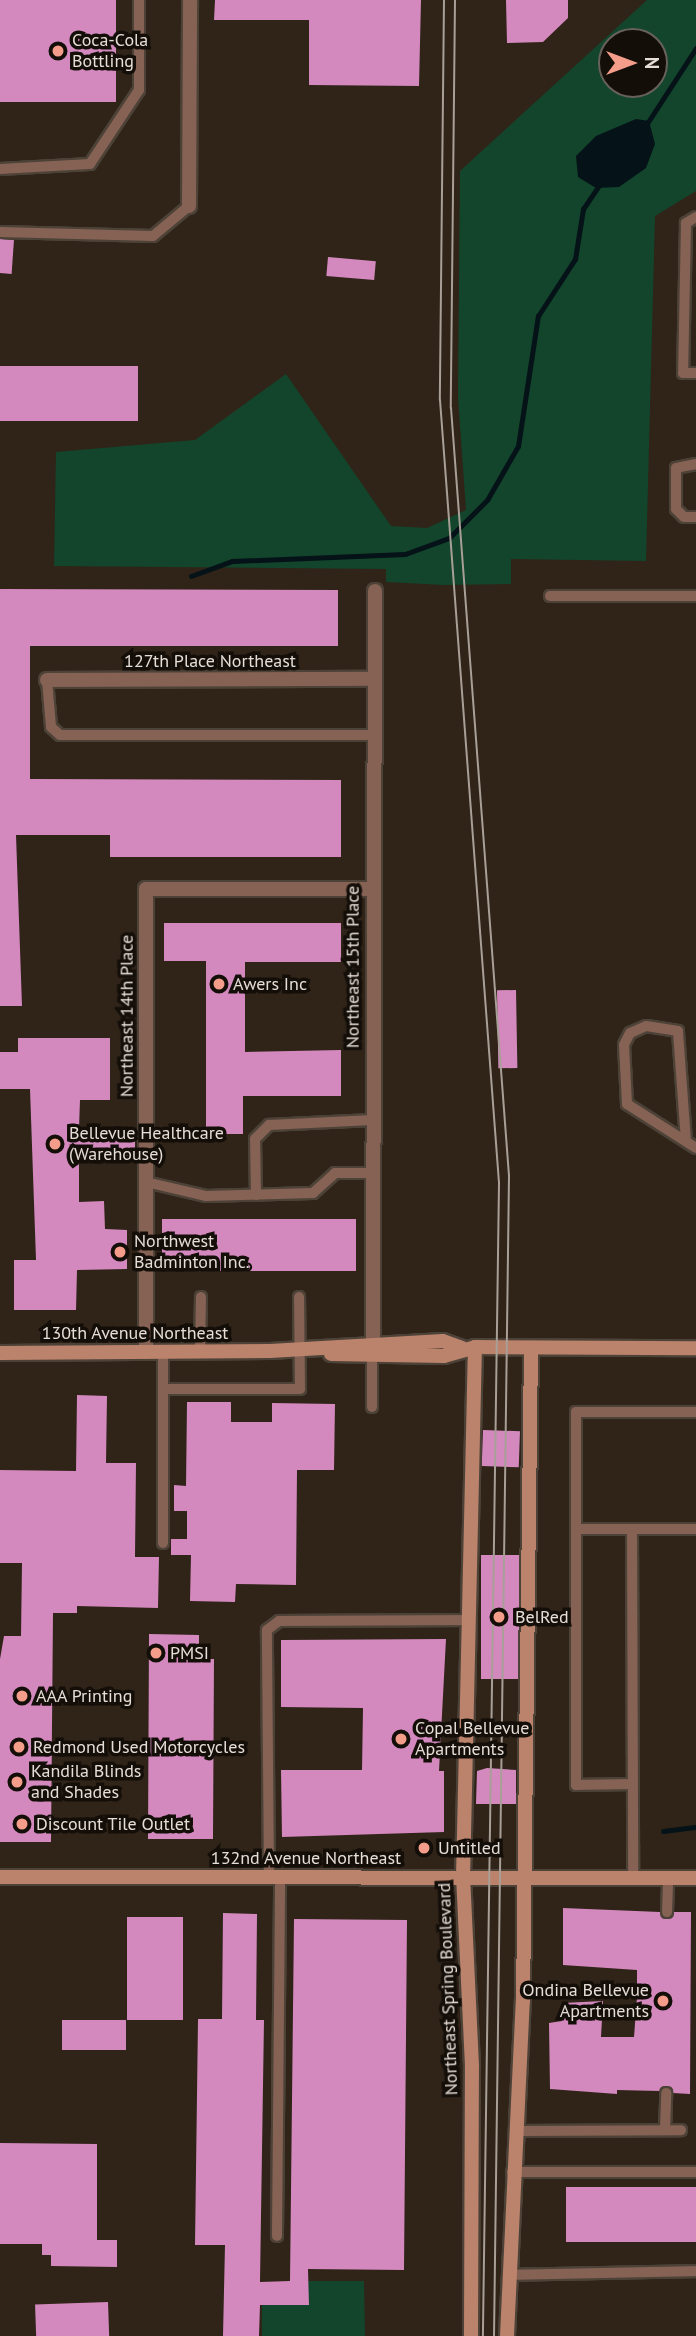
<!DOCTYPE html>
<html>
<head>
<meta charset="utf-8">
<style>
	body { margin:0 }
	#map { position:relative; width:696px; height:2336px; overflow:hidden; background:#302419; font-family:"PT Sans",sans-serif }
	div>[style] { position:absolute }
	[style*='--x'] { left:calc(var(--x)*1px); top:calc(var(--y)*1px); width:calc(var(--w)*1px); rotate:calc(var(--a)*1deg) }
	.green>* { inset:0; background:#12452b }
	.water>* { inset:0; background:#051218 }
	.stream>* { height:5px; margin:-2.5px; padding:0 2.5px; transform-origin:2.5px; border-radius:2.5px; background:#051218 }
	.building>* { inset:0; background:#d389be; transform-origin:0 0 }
	.roads { filter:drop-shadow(2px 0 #4d4237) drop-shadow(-2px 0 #4d4237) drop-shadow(0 2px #4d4237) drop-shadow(0 -2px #4d4237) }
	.lane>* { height:10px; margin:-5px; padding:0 5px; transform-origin:5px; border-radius:5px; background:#856254 }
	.street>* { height:14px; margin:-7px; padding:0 7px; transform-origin:7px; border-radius:7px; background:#856254 }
	.secondary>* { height:14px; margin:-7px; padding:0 7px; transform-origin:7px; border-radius:7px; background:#bb836c }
	.tram>* { height:2px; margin:-1px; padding:0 1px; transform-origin:1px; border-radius:1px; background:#a89f97 }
	.dots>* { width:19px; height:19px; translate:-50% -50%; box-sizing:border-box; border:4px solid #140e09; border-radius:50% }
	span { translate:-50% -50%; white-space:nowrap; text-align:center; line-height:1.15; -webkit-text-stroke:7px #140e09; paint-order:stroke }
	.poi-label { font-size:18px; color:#e5ddd6 }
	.left { translate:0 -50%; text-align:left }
	.right { translate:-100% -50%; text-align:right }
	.street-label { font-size:18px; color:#e5ddd6 }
	.north { position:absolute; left:598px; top:28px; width:70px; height:70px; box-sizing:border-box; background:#140e09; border:2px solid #68615b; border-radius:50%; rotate:90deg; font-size:19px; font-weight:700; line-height:28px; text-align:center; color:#e5ddd6 }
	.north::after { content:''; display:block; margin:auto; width:24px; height:32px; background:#f49d8b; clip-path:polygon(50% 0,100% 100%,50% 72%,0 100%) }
</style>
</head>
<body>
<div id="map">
	<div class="green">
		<i style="clip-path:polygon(evenodd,647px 0,696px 0,696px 191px,655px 216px,646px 561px,511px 559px,511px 584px,444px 585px,386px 582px,386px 569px,54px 566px,56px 452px,195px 440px,286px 374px,391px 526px,427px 528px,466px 510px,458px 397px,460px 171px,647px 0,612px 42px,654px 42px,654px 84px,612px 84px,612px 42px)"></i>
		<i style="clip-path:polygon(308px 2281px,364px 2281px,365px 2336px,262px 2336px,262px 2305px,308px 2305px)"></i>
	</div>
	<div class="water">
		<i style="clip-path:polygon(636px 119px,649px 121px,655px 144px,646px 168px,619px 187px,596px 188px,578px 177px,576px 156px,596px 136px)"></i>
	</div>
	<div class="stream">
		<i style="--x:646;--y:125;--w:92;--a:-57"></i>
		<i style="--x:191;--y:576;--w:44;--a:-20.1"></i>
		<i style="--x:232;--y:561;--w:173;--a:-2.3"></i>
		<i style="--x:405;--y:554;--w:47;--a:-20"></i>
		<i style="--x:449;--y:538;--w:54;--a:-45"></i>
		<i style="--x:487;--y:500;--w:62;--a:-60.1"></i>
		<i style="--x:518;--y:446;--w:132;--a:-81.3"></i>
		<i style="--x:538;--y:316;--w:68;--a:-57"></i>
		<i style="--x:575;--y:259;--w:51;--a:-80.9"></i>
		<i style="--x:583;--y:209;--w:30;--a:-56"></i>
		<i style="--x:663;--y:1831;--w:32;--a:-7"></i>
	</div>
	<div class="building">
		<i style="left:0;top:0;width:116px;height:102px"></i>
		<i style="clip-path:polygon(215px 0,421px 0,419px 86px,309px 85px,309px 20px,214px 20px)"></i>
		<i style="clip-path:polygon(506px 0,568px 0,568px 18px,543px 42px,507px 43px)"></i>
		<i style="left:0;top:239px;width:14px;height:34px;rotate:4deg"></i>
		<i style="left:328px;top:257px;width:48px;height:19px;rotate:5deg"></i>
		<i style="left:0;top:366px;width:138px;height:55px"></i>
		<i style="clip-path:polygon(0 589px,338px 590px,338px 646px,30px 646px,30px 779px,341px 780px,341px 857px,110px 857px,110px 835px,16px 835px,22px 1006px,0 1006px)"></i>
		<i style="clip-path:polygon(164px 923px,341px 923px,341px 962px,245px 962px,245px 1052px,341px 1050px,341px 1096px,243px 1096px,243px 1134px,206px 1134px,206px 961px,164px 961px)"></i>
		<i style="left:516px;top:990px;width:78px;height:19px;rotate:89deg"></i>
		<i style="clip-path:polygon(18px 1038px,110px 1038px,110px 1100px,80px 1100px,79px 1128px,135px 1129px,135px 1160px,79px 1160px,79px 1202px,104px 1201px,105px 1229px,127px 1230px,127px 1269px,77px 1270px,76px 1310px,14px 1310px,14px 1260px,36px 1260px,30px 1089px,0 1089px,0 1052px,18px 1052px)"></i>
		<i style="left:162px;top:1219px;width:194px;height:52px"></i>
		<i style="clip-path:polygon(77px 1395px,107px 1396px,106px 1463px,136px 1463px,135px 1557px,159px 1557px,158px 1608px,77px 1606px,77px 1613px,53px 1613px,51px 1842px,0 1842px,0 1659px,4px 1636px,21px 1636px,22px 1563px,0 1563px,0 1470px,76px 1471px)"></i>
		<i style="clip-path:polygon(187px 1402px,231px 1402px,231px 1422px,272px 1422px,272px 1403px,335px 1404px,334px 1470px,297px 1470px,296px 1585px,236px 1584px,235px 1602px,190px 1601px,191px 1555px,171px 1555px,171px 1539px,187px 1539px,187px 1511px,174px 1511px,174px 1485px,186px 1486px)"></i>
		<i style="left:483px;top:1430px;width:37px;height:36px;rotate:2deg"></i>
		<i style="left:481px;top:1555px;width:38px;height:124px"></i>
		<i style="clip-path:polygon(149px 1634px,199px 1635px,199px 1659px,214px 1659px,213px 1839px,148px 1839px)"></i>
		<i style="clip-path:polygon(446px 1639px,439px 1771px,444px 1771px,444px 1832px,282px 1837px,281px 1770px,362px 1770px,363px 1708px,281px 1707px,281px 1640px)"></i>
		<i style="clip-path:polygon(487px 1768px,516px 1770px,516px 1804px,476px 1804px,477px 1771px)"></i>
		<i style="clip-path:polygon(563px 1908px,660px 1912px,666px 1919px,674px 1912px,691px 1912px,690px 2094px,673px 2093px,667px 2086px,659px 2091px,617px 2090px,617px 2094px,550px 2089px,549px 2023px,562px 2021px,563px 2003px,603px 2001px,601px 2037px,634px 2037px,637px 1997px,637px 1970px,563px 1965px)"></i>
		<i style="clip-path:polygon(223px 1913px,257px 1914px,256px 2020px,264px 2020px,260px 2282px,290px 2281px,294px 1919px,407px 1920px,404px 2270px,308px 2269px,309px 2305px,260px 2305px,259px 2336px,223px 2336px,225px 2245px,195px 2245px,198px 2019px,222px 2019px)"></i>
		<i style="left:127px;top:1917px;width:56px;height:103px"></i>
		<i style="left:62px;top:2020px;width:64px;height:30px"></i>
		<i style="clip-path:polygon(0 2143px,97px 2144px,97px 2240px,117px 2240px,117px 2267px,51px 2266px,51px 2255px,42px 2255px,42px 2244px,0 2244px)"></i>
		<i style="left:696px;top:2187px;width:55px;height:130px;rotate:90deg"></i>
		<i style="left:108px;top:2302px;width:34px;height:73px;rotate:88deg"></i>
	</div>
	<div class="roads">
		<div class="lane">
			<i style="--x:0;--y:169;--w:90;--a:-3.2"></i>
			<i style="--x:90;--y:164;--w:89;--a:-56.5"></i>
			<i style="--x:139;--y:90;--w:90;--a:-90"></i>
			<i style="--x:696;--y:217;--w:12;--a:149"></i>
			<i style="--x:686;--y:223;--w:150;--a:91.1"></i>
			<i style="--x:683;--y:373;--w:13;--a:0"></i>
			<i style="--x:0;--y:232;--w:153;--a:1.5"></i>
			<i style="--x:153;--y:236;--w:47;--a:-39.8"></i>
			<i style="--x:696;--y:464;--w:20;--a:169"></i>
			<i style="--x:676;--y:468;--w:41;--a:90"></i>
			<i style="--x:676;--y:509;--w:11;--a:45"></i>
			<i style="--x:684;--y:517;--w:12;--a:0"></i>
			<i style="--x:550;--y:596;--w:146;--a:0"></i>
			<i style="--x:47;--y:680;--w:47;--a:85.1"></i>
			<i style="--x:51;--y:727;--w:12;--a:42"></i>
			<i style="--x:60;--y:735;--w:313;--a:0"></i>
			<i style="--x:686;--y:1141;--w:110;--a:-94.2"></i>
			<i style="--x:678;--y:1031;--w:32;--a:-171"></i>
			<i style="--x:646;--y:1026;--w:17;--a:156"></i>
			<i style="--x:630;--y:1033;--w:13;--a:117"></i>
			<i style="--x:624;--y:1045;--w:59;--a:87.1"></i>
			<i style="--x:627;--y:1104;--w:82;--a:32.5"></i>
			<i style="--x:146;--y:1182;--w:62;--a:13.1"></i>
			<i style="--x:206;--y:1196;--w:107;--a:-1.6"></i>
			<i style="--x:313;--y:1193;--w:30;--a:-42"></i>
			<i style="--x:335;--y:1173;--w:37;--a:0"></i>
			<i style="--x:256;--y:1195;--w:56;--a:-91"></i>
			<i style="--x:255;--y:1139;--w:20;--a:-45"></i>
			<i style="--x:269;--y:1125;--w:103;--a:-2.8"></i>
			<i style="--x:200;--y:1352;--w:55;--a:-89"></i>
			<i style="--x:163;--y:1389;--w:137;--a:0"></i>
			<i style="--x:300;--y:1389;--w:92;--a:-90.6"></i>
			<i style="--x:372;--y:1407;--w:56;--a:-90"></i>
			<i style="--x:576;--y:1529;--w:120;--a:0"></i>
			<i style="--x:632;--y:1529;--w:349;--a:89.8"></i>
			<i style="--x:163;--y:1543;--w:191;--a:-90"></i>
			<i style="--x:629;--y:1784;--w:53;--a:178.9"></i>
			<i style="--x:576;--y:1785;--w:373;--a:-90"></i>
			<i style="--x:576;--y:1412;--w:120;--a:0"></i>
			<i style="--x:269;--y:1876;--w:246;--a:-90.5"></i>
			<i style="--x:267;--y:1630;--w:15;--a:-37"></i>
			<i style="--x:279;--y:1621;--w:191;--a:-0.3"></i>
			<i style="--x:667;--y:1912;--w:34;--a:-88"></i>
			<i style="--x:665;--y:2130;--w:37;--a:-88"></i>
			<i style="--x:516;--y:2131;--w:165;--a:-0.3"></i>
			<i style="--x:512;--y:2172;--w:184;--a:0"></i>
			<i style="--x:277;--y:2236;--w:360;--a:-89.5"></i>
			<i style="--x:508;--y:2275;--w:188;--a:-1.2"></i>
		</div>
		<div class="street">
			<i style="--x:189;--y:206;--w:206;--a:-89.7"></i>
			<i style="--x:47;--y:680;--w:326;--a:-0.2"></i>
			<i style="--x:373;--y:1343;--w:752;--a:-89.85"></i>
			<i style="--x:146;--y:1352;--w:463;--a:-90"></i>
			<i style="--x:146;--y:889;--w:227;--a:0"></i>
		</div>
		<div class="secondary">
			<i style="--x:0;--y:1353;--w:270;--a:-0.4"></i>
			<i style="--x:270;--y:1351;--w:173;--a:-3.3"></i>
			<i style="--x:443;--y:1341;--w:20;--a:20"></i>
			<i style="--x:331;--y:1354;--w:113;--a:1"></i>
			<i style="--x:444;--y:1356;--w:32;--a:-16"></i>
			<i style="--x:475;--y:1347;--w:221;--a:0.3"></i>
			<i style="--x:0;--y:1877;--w:696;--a:0.08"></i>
			<i style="--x:471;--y:2336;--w:270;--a:-89.8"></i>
			<i style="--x:472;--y:2066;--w:188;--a:-92.7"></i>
			<i style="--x:463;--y:1878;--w:531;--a:-88.71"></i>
			<i style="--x:507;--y:2336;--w:335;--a:-87.3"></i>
			<i style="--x:523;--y:2001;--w:653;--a:-89.3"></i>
		</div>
	</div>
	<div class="tram">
		<i style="--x:444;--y:0;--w:400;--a:90.6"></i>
		<i style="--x:440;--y:400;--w:785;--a:85.69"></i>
		<i style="--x:499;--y:1183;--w:1153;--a:90.8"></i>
		<i style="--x:455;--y:0;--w:408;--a:90.6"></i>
		<i style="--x:451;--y:408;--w:769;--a:85.68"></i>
		<i style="--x:509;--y:1175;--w:1161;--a:90.74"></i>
	</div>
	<div class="dots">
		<i style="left:58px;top:51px;background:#f49d8b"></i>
		<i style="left:219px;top:984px;background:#f49d8b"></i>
		<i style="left:55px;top:1144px;background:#f49d8b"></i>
		<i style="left:120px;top:1252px;background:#f49d8b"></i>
		<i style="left:499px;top:1617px;background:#f49d8b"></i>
		<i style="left:156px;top:1653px;background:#f49d8b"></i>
		<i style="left:22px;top:1696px;background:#f49d8b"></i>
		<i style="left:401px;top:1739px;background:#f49d8b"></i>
		<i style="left:19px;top:1747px;background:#f49d8b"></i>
		<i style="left:17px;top:1782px;background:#f49d8b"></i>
		<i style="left:22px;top:1824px;background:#f49d8b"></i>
		<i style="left:424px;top:1848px;background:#f49d8b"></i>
		<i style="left:663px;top:2001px;background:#f49d8b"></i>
	</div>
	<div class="poi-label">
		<span class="left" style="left:72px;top:51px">Coca-Cola<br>Bottling</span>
		<span class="left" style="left:233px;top:984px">Awers Inc</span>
		<span class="left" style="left:69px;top:1144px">Bellevue Healthcare<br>(Warehouse)</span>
		<span class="left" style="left:134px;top:1252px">Northwest<br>Badminton Inc.</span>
		<span class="left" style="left:515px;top:1617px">BelRed</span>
		<span class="left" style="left:170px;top:1653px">PMSI</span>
		<span class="left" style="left:36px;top:1696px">AAA Printing</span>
		<span class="left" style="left:415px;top:1739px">Copal Bellevue<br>Apartments</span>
		<span class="left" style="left:33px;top:1747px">Redmond Used Motorcycles</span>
		<span class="left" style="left:31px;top:1782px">Kandila Blinds<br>and Shades</span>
		<span class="left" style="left:36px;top:1824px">Discount Tile Outlet</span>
		<span class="left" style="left:438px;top:1848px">Untitled</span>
		<span class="right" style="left:649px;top:2001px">Ondina Bellevue<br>Apartments</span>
	</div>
	<div class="street-label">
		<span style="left:210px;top:661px">127th Place Northeast</span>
		<span style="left:353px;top:967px;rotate:-90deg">Northeast 15th Place</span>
		<span style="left:127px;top:1016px;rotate:-90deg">Northeast 14th Place</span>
		<span style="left:135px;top:1333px">130th Avenue Northeast</span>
		<span style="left:306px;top:1858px">132nd Avenue Northeast</span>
		<span style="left:448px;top:1989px;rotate:-92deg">Northeast Spring Boulevard</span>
	</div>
	<div class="north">N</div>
</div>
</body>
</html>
